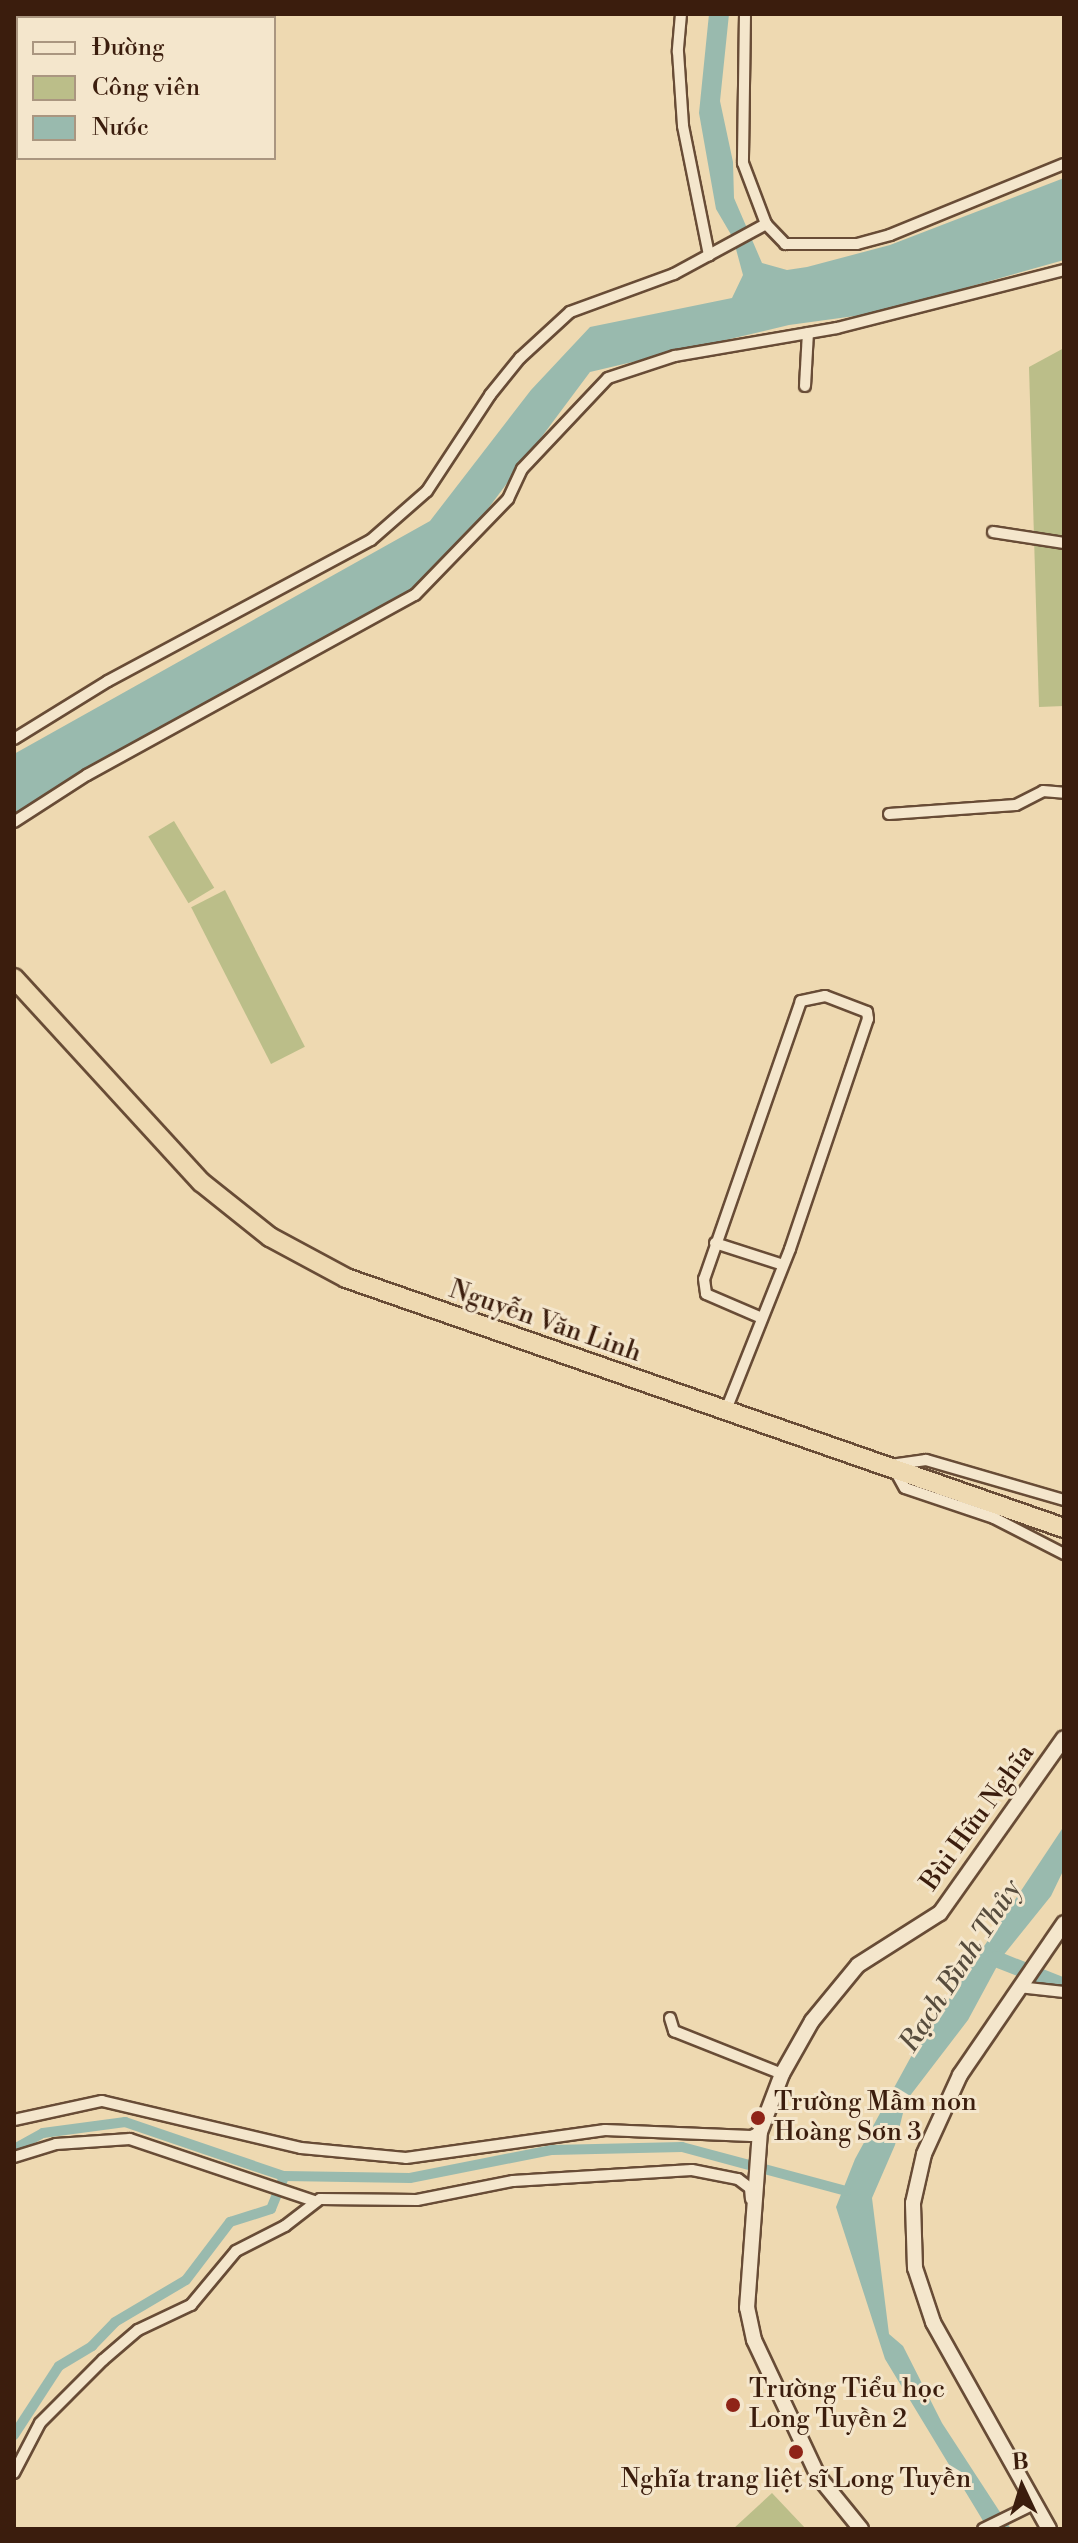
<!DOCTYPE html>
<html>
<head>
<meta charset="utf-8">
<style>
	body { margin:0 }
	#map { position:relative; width:1078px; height:2543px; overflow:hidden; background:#eed9b1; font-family:"Libre Bodoni",serif }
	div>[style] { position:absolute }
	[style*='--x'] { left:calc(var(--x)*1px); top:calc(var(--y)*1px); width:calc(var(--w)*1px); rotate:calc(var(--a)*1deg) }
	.green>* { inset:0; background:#bbbe89; transform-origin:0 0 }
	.water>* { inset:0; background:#99baae }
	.canal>* { height:10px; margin:-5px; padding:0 5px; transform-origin:5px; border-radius:5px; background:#99baae }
	.river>* { height:16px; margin:-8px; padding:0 8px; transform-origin:8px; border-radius:8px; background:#99baae }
	.roads { filter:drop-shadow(2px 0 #684c36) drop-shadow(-2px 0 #684c36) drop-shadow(0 2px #684c36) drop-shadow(0 -2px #684c36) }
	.street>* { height:10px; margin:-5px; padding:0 5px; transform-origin:5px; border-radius:5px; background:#f4e6cc }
	.secondary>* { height:14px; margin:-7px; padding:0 7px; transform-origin:7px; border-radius:7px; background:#f4e6cc }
	.highway>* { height:18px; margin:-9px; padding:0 9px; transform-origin:9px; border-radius:9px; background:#eed9b1 }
	.dots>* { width:22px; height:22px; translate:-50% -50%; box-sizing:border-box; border:4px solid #f4e6cc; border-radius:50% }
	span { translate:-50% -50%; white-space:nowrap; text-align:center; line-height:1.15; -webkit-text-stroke:6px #f4e6cc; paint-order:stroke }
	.street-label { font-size:26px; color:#3b1d0d }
	.poi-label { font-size:26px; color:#3b1d0d }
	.left { translate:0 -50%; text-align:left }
	.water-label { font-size:28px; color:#574c3d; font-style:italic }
	.frame { position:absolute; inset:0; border:16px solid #3b1d0d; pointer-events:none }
	.legend { position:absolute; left:16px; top:16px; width:260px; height:144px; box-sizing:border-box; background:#f4e6cc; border:2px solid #aa9680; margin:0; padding:10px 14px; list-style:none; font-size:24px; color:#3b1d0d }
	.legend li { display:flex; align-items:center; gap:16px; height:40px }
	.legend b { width:40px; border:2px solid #aa9680 }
	.north { position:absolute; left:982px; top:2447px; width:80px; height:80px; -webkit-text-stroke:6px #f4e6cc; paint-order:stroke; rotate:356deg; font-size:22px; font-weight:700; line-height:32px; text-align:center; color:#3b1d0d }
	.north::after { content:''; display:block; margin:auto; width:28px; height:36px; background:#3b1d0d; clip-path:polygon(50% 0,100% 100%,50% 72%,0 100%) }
</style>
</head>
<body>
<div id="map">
	<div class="green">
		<i style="clip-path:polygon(1064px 348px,1064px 706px,1039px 707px,1029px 367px)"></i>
		<i style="left:174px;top:821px;width:78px;height:30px;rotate:59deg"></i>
		<i style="left:225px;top:890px;width:176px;height:38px;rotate:63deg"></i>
		<i style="clip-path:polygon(772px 2493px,806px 2529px,733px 2529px)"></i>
	</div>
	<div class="water">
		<i style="clip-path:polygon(709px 14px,729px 14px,720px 101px,733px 162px,734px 198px,762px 263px,787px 270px,807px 267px,890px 245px,1064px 178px,1064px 260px,877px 313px,789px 325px,590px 372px,455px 553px,406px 593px,14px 814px,14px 754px,430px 521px,531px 390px,590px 327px,732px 298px,743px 275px,733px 238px,716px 209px,699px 113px)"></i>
		<i style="clip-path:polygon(1064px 1826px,1064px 1869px,1051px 1896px,1002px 1957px,968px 2020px,906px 2101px,895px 2145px,872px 2198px,889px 2334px,903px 2346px,942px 2423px,1011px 2529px,988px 2529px,885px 2359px,836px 2207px,855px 2159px,913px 2053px)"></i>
	</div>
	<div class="canal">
		<i style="--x:14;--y:2149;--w:33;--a:-29"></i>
		<i style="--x:43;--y:2133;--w:83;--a:-7.6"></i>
		<i style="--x:125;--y:2122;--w:168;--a:18.8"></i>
		<i style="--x:284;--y:2176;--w:126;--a:0.9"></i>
		<i style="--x:410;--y:2178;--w:145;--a:-11.2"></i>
		<i style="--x:552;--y:2150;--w:130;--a:-1.3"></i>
		<i style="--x:682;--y:2147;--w:170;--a:15"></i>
		<i style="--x:14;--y:2435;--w:82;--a:-56.9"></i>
		<i style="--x:59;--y:2366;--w:39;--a:-31"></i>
		<i style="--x:92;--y:2346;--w:33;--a:-46"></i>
		<i style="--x:115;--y:2322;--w:82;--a:-30.6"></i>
		<i style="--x:186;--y:2280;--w:73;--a:-52.8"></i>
		<i style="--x:230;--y:2222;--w:43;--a:-17.6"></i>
		<i style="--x:271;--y:2209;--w:35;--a:-68"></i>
	</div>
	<div class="river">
		<i style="--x:996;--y:1959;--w:73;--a:21.7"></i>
	</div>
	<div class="roads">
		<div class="street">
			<i style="--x:681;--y:14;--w:38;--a:95"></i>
			<i style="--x:678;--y:52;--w:74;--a:86.1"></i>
			<i style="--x:683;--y:126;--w:132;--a:78.6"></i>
			<i style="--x:745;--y:14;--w:149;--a:90.8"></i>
			<i style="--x:743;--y:163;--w:65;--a:69.3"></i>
			<i style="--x:766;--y:224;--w:28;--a:46"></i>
			<i style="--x:785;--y:244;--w:72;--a:0"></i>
			<i style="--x:857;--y:244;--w:34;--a:-15"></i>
			<i style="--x:890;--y:235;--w:188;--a:-22.2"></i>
			<i style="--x:805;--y:386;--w:53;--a:-86.8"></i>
			<i style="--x:993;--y:532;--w:72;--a:8.8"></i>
			<i style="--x:14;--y:739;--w:110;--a:-31.7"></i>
			<i style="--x:108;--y:681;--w:298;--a:-28.2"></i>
			<i style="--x:371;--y:540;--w:74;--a:-41.2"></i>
			<i style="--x:427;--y:491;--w:115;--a:-56.7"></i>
			<i style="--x:490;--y:395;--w:48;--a:-51"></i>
			<i style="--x:520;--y:358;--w:68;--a:-42.6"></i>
			<i style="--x:570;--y:312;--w:111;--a:-20.1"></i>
			<i style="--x:674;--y:274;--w:105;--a:-28.5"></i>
			<i style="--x:889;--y:814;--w:127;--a:-4.1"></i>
			<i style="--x:1016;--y:805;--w:30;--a:-27"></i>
			<i style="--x:1043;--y:791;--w:21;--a:5"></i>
			<i style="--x:14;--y:822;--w:87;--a:-32.8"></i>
			<i style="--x:87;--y:775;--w:374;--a:-28.8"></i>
			<i style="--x:415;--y:595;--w:134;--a:-45.9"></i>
			<i style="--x:508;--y:499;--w:33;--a:-65"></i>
			<i style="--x:522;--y:469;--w:125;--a:-46.6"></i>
			<i style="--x:608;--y:378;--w:71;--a:-18.2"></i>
			<i style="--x:675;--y:356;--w:164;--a:-9.8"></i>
			<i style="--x:837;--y:328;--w:234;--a:-14.3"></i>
			<i style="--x:715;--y:1243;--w:71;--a:17.9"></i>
			<i style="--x:726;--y:1410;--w:173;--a:-68.3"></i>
			<i style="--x:790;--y:1249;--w:243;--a:-71.3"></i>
			<i style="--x:868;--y:1019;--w:7;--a:-98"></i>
			<i style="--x:867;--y:1012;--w:45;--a:-159.1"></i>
			<i style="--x:825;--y:996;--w:25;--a:168"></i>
			<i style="--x:801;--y:1001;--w:294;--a:109.2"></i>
			<i style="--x:704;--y:1279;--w:15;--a:82"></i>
			<i style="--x:706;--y:1294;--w:61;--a:23.2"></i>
			<i style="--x:1064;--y:1500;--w:144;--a:-163.8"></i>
			<i style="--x:926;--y:1460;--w:34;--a:172"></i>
			<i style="--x:892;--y:1465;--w:26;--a:61"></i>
			<i style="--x:905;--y:1488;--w:94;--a:18.6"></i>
			<i style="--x:994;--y:1518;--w:79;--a:27.2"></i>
			<i style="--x:1019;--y:1987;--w:45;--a:6.3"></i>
			<i style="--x:670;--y:2018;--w:14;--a:73"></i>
			<i style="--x:674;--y:2031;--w:116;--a:21.7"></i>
			<i style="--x:14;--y:2120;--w:90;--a:-12.2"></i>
			<i style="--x:102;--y:2101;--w:204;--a:13.3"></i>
			<i style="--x:301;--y:2148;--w:105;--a:5.4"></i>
			<i style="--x:406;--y:2158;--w:201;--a:-8"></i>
			<i style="--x:605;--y:2130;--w:146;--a:2.4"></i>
			<i style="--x:751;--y:2136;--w:10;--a:-24"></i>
			<i style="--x:14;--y:2157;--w:44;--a:-17.2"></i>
			<i style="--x:56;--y:2144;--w:74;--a:-3.9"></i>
			<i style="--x:130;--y:2139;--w:194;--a:18.6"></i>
			<i style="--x:14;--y:2473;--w:56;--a:-62.5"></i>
			<i style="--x:40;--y:2423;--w:89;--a:-45"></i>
			<i style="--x:103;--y:2360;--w:46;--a:-40.6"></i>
			<i style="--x:138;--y:2330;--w:59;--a:-25.3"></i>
			<i style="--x:191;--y:2305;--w:70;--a:-50.2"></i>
			<i style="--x:236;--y:2251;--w:55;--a:-27"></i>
			<i style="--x:285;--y:2226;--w:44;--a:-37.6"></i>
			<i style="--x:320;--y:2199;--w:97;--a:0.6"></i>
			<i style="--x:417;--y:2200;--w:98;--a:-11.2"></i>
			<i style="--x:513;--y:2181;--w:179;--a:-3.5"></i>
			<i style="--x:692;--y:2170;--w:47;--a:11.1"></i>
			<i style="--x:738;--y:2179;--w:15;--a:37"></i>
			<i style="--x:750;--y:2188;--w:11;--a:85"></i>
			<i style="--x:983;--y:2529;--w:59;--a:-26.1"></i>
		</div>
		<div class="secondary">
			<i style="--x:861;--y:2529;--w:68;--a:-129.1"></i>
			<i style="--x:818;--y:2476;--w:150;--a:-115.2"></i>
			<i style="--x:754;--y:2340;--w:33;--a:-102"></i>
			<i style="--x:747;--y:2308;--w:176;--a:-85.8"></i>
			<i style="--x:760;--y:2132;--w:62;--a:-69.2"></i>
			<i style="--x:782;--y:2074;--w:61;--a:-60.5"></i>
			<i style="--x:812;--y:2021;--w:72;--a:-50.6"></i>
			<i style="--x:858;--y:1965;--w:97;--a:-32.4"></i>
			<i style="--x:940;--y:1913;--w:214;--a:-54.7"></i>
			<i style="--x:1049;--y:2529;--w:237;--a:-119.3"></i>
			<i style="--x:933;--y:2322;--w:57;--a:-108.4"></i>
			<i style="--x:915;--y:2268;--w:65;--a:-91.8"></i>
			<i style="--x:913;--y:2203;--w:50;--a:-77.3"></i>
			<i style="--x:924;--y:2154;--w:87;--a:-65.5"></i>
			<i style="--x:960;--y:2075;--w:184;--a:-55.6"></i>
		</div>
		<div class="highway">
			<i style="--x:14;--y:978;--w:277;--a:47.5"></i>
			<i style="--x:201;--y:1182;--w:88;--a:38.6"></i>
			<i style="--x:270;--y:1237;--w:86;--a:28.3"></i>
			<i style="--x:346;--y:1278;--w:760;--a:19.2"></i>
		</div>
	</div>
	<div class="dots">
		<i style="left:758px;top:2118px;background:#8f2418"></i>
		<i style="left:733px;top:2405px;background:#8f2418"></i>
		<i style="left:796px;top:2452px;background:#8f2418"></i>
	</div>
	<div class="street-label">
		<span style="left:545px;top:1322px;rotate:19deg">Nguyễn Văn Linh</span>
		<span style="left:978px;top:1818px;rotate:-54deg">Bùi Hữu Nghĩa</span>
	</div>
	<div class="poi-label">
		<span class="left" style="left:774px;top:2118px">Trường Mầm non<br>Hoàng Sơn 3</span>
		<span class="left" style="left:749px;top:2405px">Trường Tiểu học<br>Long Tuyền 2</span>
		<span style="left:796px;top:2480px">Nghĩa trang liệt sĩ Long Tuyền</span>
	</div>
	<div class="water-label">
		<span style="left:961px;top:1966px;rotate:-57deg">Rạch Bình Thủy</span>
	</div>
	<div class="frame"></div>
	<ul class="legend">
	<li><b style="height:10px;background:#f4e6cc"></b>Đường</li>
	<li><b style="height:22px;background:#bbbe89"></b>Công viên</li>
	<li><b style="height:22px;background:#99baae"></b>Nước</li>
	</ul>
	<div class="north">B</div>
</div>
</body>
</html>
